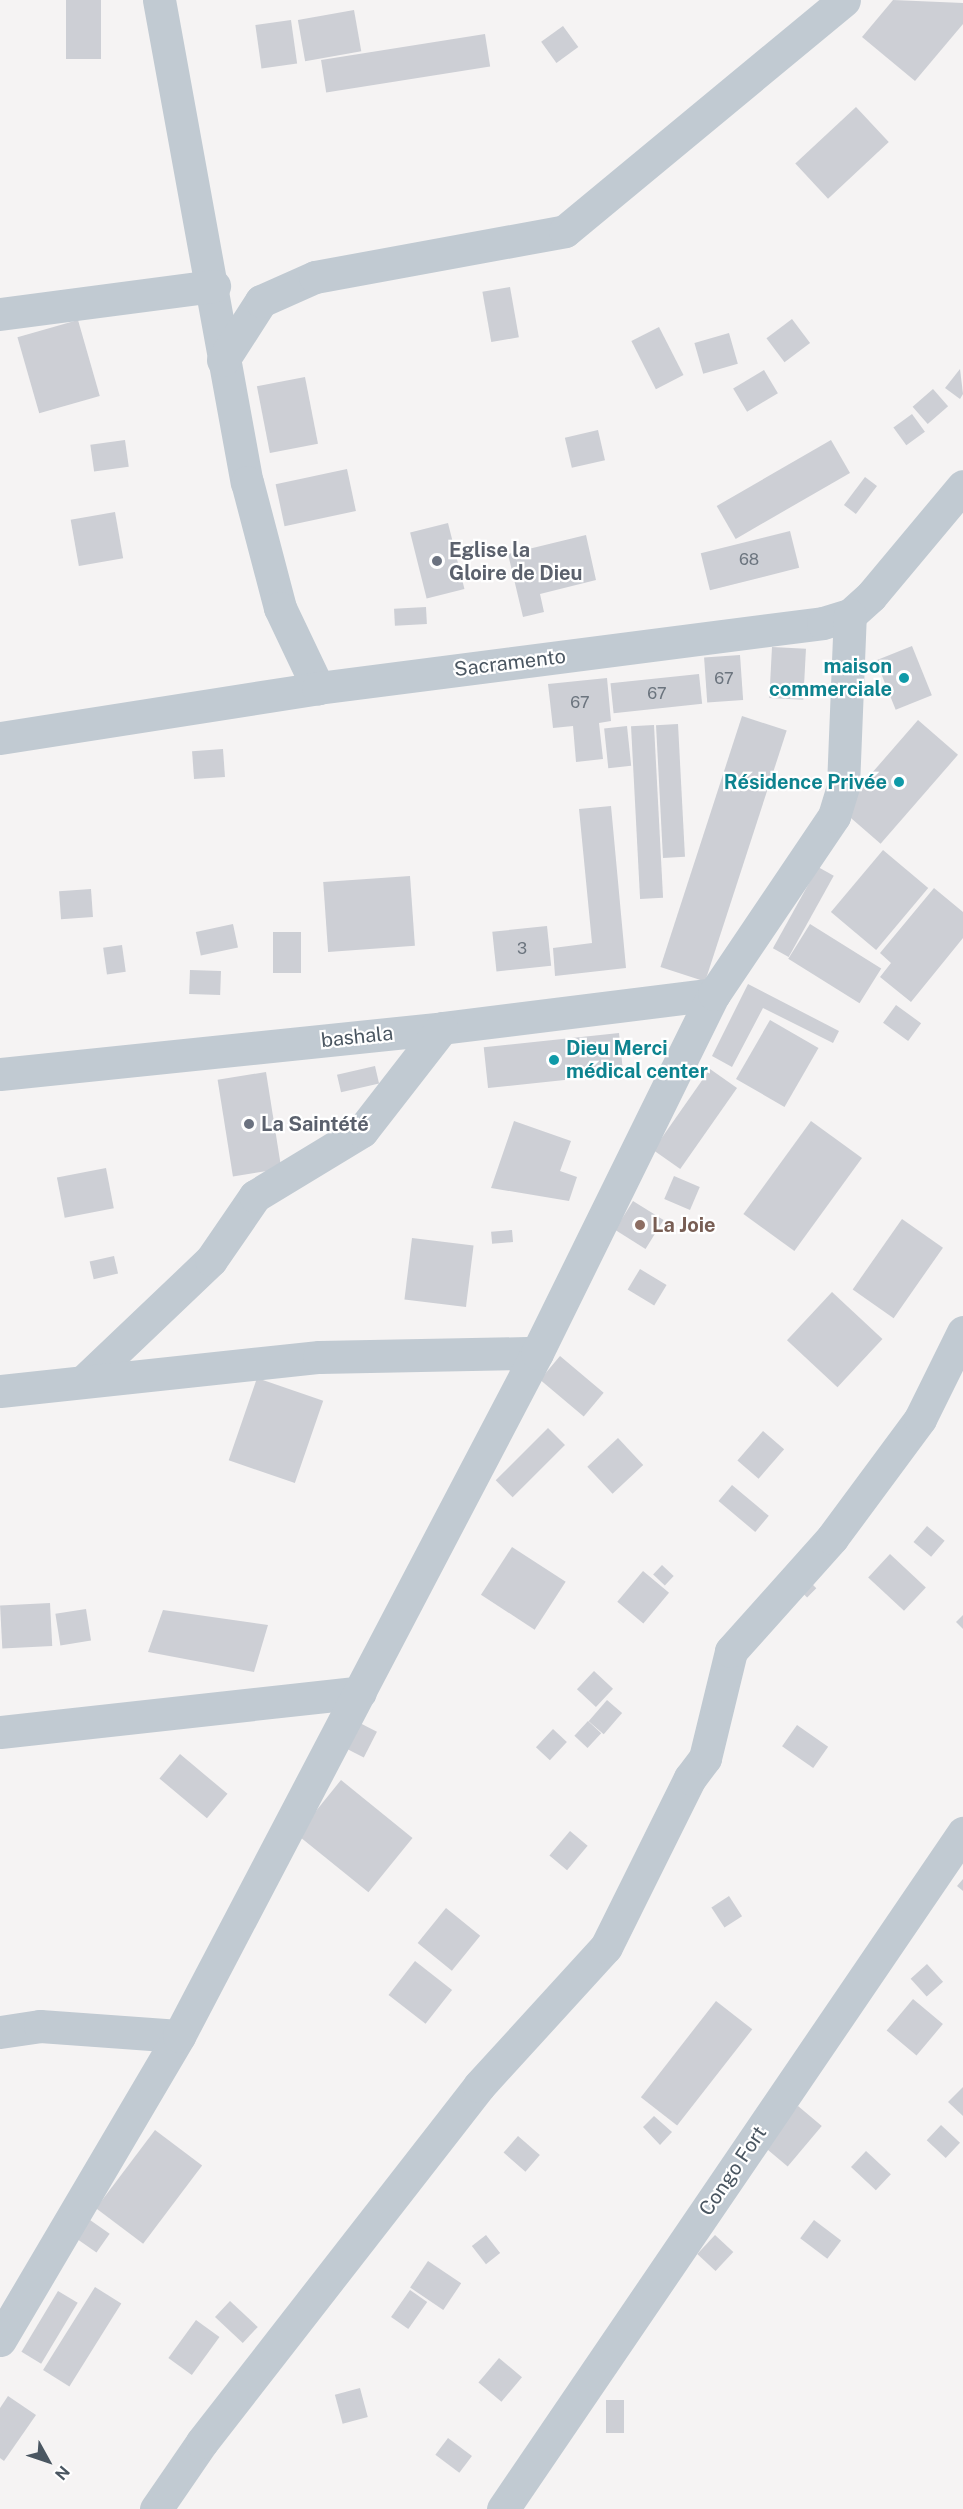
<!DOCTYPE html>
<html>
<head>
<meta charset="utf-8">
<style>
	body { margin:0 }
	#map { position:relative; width:963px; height:2509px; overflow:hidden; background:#f5f3f3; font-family:"Public Sans",sans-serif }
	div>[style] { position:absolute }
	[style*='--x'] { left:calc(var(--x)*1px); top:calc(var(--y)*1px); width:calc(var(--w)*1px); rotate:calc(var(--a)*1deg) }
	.building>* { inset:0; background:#cdcfd5; transform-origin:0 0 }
	.minor>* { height:33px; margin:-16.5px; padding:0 16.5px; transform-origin:16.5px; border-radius:16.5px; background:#c1cad2 }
	.dots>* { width:16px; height:16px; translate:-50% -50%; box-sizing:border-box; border:3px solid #fff; border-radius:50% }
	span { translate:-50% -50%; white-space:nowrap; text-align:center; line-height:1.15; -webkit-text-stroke:4.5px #fff; paint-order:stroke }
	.number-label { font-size:16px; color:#6b747e }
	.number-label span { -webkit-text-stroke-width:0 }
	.worship-label { font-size:20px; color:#5b616d; font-weight:700 }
	.left { translate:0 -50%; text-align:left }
	.street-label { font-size:20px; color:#4a5661 }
	.culture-label { font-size:20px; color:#0d838f; font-weight:700 }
	.right { translate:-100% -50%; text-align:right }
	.education-label { font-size:20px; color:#785e54; font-weight:700 }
	.north { position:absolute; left:18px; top:2431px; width:60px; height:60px; -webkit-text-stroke:4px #fff; paint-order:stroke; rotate:130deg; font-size:16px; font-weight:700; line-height:24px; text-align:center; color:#4a5661 }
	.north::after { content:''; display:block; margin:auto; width:21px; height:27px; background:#4a5661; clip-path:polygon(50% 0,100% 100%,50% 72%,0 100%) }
</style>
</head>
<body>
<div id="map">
	<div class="building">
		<i style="left:66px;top:0;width:35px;height:59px"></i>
		<i style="clip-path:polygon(893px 0,963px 3px,963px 24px,915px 81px,862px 37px)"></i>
		<i style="left:354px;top:10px;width:42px;height:57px;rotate:80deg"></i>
		<i style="left:291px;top:20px;width:44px;height:36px;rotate:82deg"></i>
		<i style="left:563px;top:26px;width:26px;height:27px;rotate:54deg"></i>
		<i style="left:485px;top:34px;width:33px;height:166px;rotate:81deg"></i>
		<i style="left:856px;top:107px;width:48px;height:83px;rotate:47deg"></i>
		<i style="left:510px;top:287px;width:51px;height:28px;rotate:80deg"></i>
		<i style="left:792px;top:319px;width:30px;height:32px;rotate:53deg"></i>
		<i style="left:78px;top:320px;width:79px;height:63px;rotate:74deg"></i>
		<i style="left:659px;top:327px;width:54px;height:31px;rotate:63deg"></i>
		<i style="left:729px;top:333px;width:32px;height:36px;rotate:74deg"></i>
		<i style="clip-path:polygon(960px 369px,963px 394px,960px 399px,945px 388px)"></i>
		<i style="left:764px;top:370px;width:27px;height:36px;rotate:59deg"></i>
		<i style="left:305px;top:377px;width:68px;height:49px;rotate:79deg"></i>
		<i style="left:933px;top:389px;width:23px;height:27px;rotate:49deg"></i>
		<i style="left:912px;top:414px;width:22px;height:23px;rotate:54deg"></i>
		<i style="left:598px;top:430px;width:31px;height:34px;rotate:77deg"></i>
		<i style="left:125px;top:440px;width:27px;height:35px;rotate:82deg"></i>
		<i style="left:831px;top:440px;width:38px;height:132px;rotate:60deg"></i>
		<i style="left:347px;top:469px;width:43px;height:73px;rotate:78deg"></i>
		<i style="left:865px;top:477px;width:15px;height:35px;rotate:37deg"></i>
		<i style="left:115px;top:512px;width:47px;height:45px;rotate:80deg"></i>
		<i style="left:448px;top:523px;width:68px;height:39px;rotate:76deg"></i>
		<i style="left:790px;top:531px;width:38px;height:92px;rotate:76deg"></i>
		<i style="clip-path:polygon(586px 535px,596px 580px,540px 594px,544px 612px,523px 617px,508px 554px)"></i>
		<i style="left:426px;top:607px;width:17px;height:32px;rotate:87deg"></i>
		<i style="left:912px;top:646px;width:53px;height:39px;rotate:68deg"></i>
		<i style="left:772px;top:647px;width:34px;height:51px;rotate:3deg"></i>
		<i style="left:740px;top:655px;width:45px;height:36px;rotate:86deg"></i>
		<i style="left:699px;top:674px;width:30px;height:89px;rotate:84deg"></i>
		<i style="clip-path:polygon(607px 678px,611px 721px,599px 723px,603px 759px,576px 762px,573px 726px,553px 728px,548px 684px)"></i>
		<i style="left:742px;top:716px;width:47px;height:264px;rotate:18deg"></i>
		<i style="left:918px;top:720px;width:53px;height:118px;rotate:41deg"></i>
		<i style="left:678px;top:724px;width:133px;height:22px;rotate:87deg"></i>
		<i style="left:654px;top:725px;width:173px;height:23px;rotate:87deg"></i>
		<i style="left:627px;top:726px;width:40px;height:23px;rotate:84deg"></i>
		<i style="left:223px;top:749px;width:28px;height:31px;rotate:86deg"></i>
		<i style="clip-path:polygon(611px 806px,626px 968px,555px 976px,553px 948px,592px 943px,579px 809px)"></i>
		<i style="left:883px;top:850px;width:59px;height:81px;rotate:40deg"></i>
		<i style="left:818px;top:867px;width:18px;height:93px;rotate:29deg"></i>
		<i style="left:410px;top:876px;width:70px;height:87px;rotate:86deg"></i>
		<i style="clip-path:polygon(934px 888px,963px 912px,963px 938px,911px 1002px,880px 977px,891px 963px,880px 953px)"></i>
		<i style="left:91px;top:889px;width:28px;height:32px;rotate:86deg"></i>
		<i style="left:233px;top:924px;width:24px;height:38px;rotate:78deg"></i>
		<i style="left:810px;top:924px;width:84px;height:41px;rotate:32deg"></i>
		<i style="left:547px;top:926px;width:40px;height:55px;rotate:84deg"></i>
		<i style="left:273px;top:932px;width:28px;height:41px"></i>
		<i style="left:122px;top:945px;width:27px;height:19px;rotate:82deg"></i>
		<i style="left:190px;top:970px;width:31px;height:24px;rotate:2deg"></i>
		<i style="clip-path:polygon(748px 984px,839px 1031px,833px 1043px,763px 1008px,732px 1067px,712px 1056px)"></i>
		<i style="left:896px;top:1005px;width:31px;height:22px;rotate:36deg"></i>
		<i style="left:770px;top:1020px;width:56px;height:68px;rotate:30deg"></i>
		<i style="left:619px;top:1033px;width:41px;height:136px;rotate:84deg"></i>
		<i style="left:375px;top:1066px;width:18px;height:39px;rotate:77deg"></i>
		<i style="left:710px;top:1069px;width:33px;height:99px;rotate:35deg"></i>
		<i style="left:266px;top:1072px;width:98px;height:49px;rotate:81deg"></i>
		<i style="clip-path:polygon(514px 1121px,571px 1141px,560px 1171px,577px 1177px,569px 1201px,491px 1188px)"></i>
		<i style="left:811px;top:1121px;width:63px;height:115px;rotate:36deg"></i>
		<i style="left:106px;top:1168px;width:41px;height:50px;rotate:79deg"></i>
		<i style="left:674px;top:1176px;width:28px;height:25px;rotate:23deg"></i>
		<i style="left:633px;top:1201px;width:36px;height:34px;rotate:32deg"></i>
		<i style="left:902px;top:1219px;width:50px;height:86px;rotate:35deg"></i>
		<i style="left:512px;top:1230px;width:12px;height:21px;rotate:85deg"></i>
		<i style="left:412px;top:1238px;width:62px;height:62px;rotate:7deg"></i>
		<i style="left:114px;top:1256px;width:18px;height:25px;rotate:77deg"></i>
		<i style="left:640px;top:1269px;width:31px;height:24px;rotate:31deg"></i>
		<i style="left:832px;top:1292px;width:69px;height:66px;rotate:43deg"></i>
		<i style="left:560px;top:1356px;width:57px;height:31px;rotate:40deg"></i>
		<i style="left:257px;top:1378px;width:70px;height:87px;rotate:19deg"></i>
		<i style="left:548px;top:1428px;width:24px;height:74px;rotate:45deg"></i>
		<i style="left:763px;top:1431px;width:28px;height:39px;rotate:41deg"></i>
		<i style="left:618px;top:1438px;width:37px;height:42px;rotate:47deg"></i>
		<i style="left:732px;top:1485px;width:48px;height:21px;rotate:40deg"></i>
		<i style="left:927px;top:1526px;width:23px;height:21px;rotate:40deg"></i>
		<i style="left:512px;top:1547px;width:64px;height:57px;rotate:33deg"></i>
		<i style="left:890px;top:1554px;width:49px;height:32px;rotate:43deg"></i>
		<i style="left:662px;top:1565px;width:16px;height:13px;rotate:43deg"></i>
		<i style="left:643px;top:1571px;width:34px;height:40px;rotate:40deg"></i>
		<i style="left:805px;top:1577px;width:16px;height:13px;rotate:45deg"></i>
		<i style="left:50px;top:1603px;width:43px;height:50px;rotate:87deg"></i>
		<i style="left:86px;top:1609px;width:32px;height:31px;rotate:81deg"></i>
		<i style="clip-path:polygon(163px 1610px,268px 1625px,254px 1672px,148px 1652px)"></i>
		<i style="clip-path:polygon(963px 1615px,963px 1629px,956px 1622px)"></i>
		<i style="left:594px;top:1671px;width:26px;height:25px;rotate:43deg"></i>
		<i style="left:607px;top:1700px;width:20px;height:28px;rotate:41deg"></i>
		<i style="left:352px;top:1719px;width:28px;height:29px;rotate:27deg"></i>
		<i style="left:588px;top:1721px;width:18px;height:20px;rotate:43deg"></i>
		<i style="left:797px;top:1725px;width:38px;height:26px;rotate:35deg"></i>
		<i style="left:553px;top:1729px;width:19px;height:25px;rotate:43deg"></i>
		<i style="left:180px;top:1754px;width:62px;height:32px;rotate:40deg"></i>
		<i style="left:341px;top:1780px;width:92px;height:70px;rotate:39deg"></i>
		<i style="left:570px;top:1831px;width:23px;height:32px;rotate:40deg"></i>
		<i style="clip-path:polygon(963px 1879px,963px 1891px,957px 1886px)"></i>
		<i style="left:729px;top:1896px;width:24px;height:21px;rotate:57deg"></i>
		<i style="left:446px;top:1908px;width:44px;height:45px;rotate:39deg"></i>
		<i style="left:415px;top:1961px;width:47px;height:43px;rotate:38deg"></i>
		<i style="left:927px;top:1964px;width:24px;height:22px;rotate:48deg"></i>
		<i style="left:913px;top:1999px;width:39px;height:41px;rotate:40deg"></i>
		<i style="left:716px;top:2001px;width:46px;height:122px;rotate:38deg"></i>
		<i style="clip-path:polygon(963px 2087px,963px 2116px,948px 2102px)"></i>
		<i style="left:798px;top:2106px;width:31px;height:53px;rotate:40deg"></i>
		<i style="clip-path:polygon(654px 2116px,672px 2132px,660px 2145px,643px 2127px)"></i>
		<i style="left:941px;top:2125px;width:26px;height:21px;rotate:43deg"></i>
		<i style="left:155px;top:2130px;width:59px;height:98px;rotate:37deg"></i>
		<i style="left:518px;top:2136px;width:29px;height:22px;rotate:41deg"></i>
		<i style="left:866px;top:2151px;width:34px;height:22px;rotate:43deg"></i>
		<i style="left:90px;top:2220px;width:24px;height:23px;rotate:35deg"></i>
		<i style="left:814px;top:2220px;width:34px;height:23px;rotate:37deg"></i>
		<i style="left:486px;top:2235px;width:23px;height:18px;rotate:52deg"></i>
		<i style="left:715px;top:2235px;width:25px;height:26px;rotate:43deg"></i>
		<i style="left:428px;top:2261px;width:40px;height:32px;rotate:34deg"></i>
		<i style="left:95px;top:2287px;width:31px;height:98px;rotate:32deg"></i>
		<i style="left:410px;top:2290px;width:21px;height:33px;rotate:35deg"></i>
		<i style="left:58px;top:2291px;width:23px;height:71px;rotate:31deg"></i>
		<i style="left:230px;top:2301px;width:38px;height:22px;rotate:43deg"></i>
		<i style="left:196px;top:2320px;width:29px;height:47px;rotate:36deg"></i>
		<i style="left:499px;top:2358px;width:30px;height:32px;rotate:40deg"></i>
		<i style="left:360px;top:2388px;width:30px;height:26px;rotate:75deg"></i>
		<i style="clip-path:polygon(8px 2396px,36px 2415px,4px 2461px,0 2458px,0 2408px)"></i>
		<i style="left:606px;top:2400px;width:18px;height:33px"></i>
		<i style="left:448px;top:2438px;width:30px;height:21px;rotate:37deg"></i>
	</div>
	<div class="minor">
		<i style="--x:159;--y:0;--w:490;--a:79.7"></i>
		<i style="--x:247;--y:482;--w:130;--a:75.3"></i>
		<i style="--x:280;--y:608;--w:89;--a:64.6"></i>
		<i style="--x:0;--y:314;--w:216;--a:-7.5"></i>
		<i style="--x:223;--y:360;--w:70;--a:-57.2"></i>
		<i style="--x:261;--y:301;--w:59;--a:-24"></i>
		<i style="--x:315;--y:277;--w:254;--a:-10.4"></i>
		<i style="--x:565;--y:231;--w:362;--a:-39.6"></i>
		<i style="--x:0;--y:738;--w:322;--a:-8.9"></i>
		<i style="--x:318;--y:688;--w:509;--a:-7.33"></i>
		<i style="--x:823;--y:623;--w:28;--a:-17"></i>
		<i style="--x:850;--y:615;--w:28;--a:-42"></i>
		<i style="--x:871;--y:596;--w:143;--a:-50.1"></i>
		<i style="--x:0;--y:1074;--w:444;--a:-5.9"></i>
		<i style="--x:442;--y:1028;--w:274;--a:-7.1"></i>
		<i style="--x:84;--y:1381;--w:175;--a:-43.6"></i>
		<i style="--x:211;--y:1260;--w:78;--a:-55.5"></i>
		<i style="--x:255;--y:1196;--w:125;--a:-31.3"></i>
		<i style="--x:362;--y:1131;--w:130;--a:-52.2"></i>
		<i style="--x:0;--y:1391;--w:321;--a:-6.1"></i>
		<i style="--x:319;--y:1357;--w:218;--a:-1.1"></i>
		<i style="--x:0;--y:1732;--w:362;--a:-6.3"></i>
		<i style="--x:0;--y:2032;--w:40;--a:-8.5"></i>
		<i style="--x:40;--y:2026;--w:139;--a:4.1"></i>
		<i style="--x:0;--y:2340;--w:353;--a:-59.5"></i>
		<i style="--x:179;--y:2036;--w:771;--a:-62.34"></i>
		<i style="--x:537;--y:1353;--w:400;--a:-63.8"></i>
		<i style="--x:714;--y:994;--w:215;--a:-56"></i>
		<i style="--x:834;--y:816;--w:31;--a:-73"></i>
		<i style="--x:843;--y:786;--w:171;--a:-87.7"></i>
		<i style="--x:156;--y:2509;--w:81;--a:-55.5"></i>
		<i style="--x:202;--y:2442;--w:451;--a:-52.1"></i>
		<i style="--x:479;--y:2086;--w:188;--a:-47.6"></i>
		<i style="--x:606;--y:1947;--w:189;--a:-63.6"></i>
		<i style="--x:690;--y:1778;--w:25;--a:-53"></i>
		<i style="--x:705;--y:1758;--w:110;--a:-76.3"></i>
		<i style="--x:731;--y:1651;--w:152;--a:-48.2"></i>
		<i style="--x:832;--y:1538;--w:148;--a:-53.5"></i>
		<i style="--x:920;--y:1419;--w:97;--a:-63.7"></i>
		<i style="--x:503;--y:2509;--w:818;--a:-55.77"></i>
	</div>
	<div class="dots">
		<i style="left:437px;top:561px;background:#6b7280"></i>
		<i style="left:904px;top:678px;background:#0f9aa8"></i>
		<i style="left:899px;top:782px;background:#0f9aa8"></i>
		<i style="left:554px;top:1060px;background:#0f9aa8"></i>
		<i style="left:249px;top:1124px;background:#6b7280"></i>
		<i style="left:640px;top:1225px;background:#8d6e63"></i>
	</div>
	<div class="number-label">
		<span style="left:749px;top:560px">68</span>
		<span style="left:724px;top:679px">67</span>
		<span style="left:657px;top:694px">67</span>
		<span style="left:580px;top:703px">67</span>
		<span style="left:522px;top:949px">3</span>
	</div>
	<div class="worship-label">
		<span class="left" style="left:449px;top:562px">Eglise la<br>Gloire de Dieu</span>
		<span class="left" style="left:261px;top:1124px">La Saintété</span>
	</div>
	<div class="street-label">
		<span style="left:510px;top:663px;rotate:-7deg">Sacramento</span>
		<span style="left:357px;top:1037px;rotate:-6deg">bashala</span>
		<span style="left:733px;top:2171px;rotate:-56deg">Congo Fort</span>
	</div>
	<div class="culture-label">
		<span class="right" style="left:892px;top:678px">maison<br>commerciale</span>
		<span class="right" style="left:887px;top:782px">Résidence Privée</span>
		<span class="left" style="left:566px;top:1060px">Dieu Merci<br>médical center</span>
	</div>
	<div class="education-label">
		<span class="left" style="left:652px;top:1225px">La Joie</span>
	</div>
	<div class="north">N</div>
</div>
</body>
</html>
